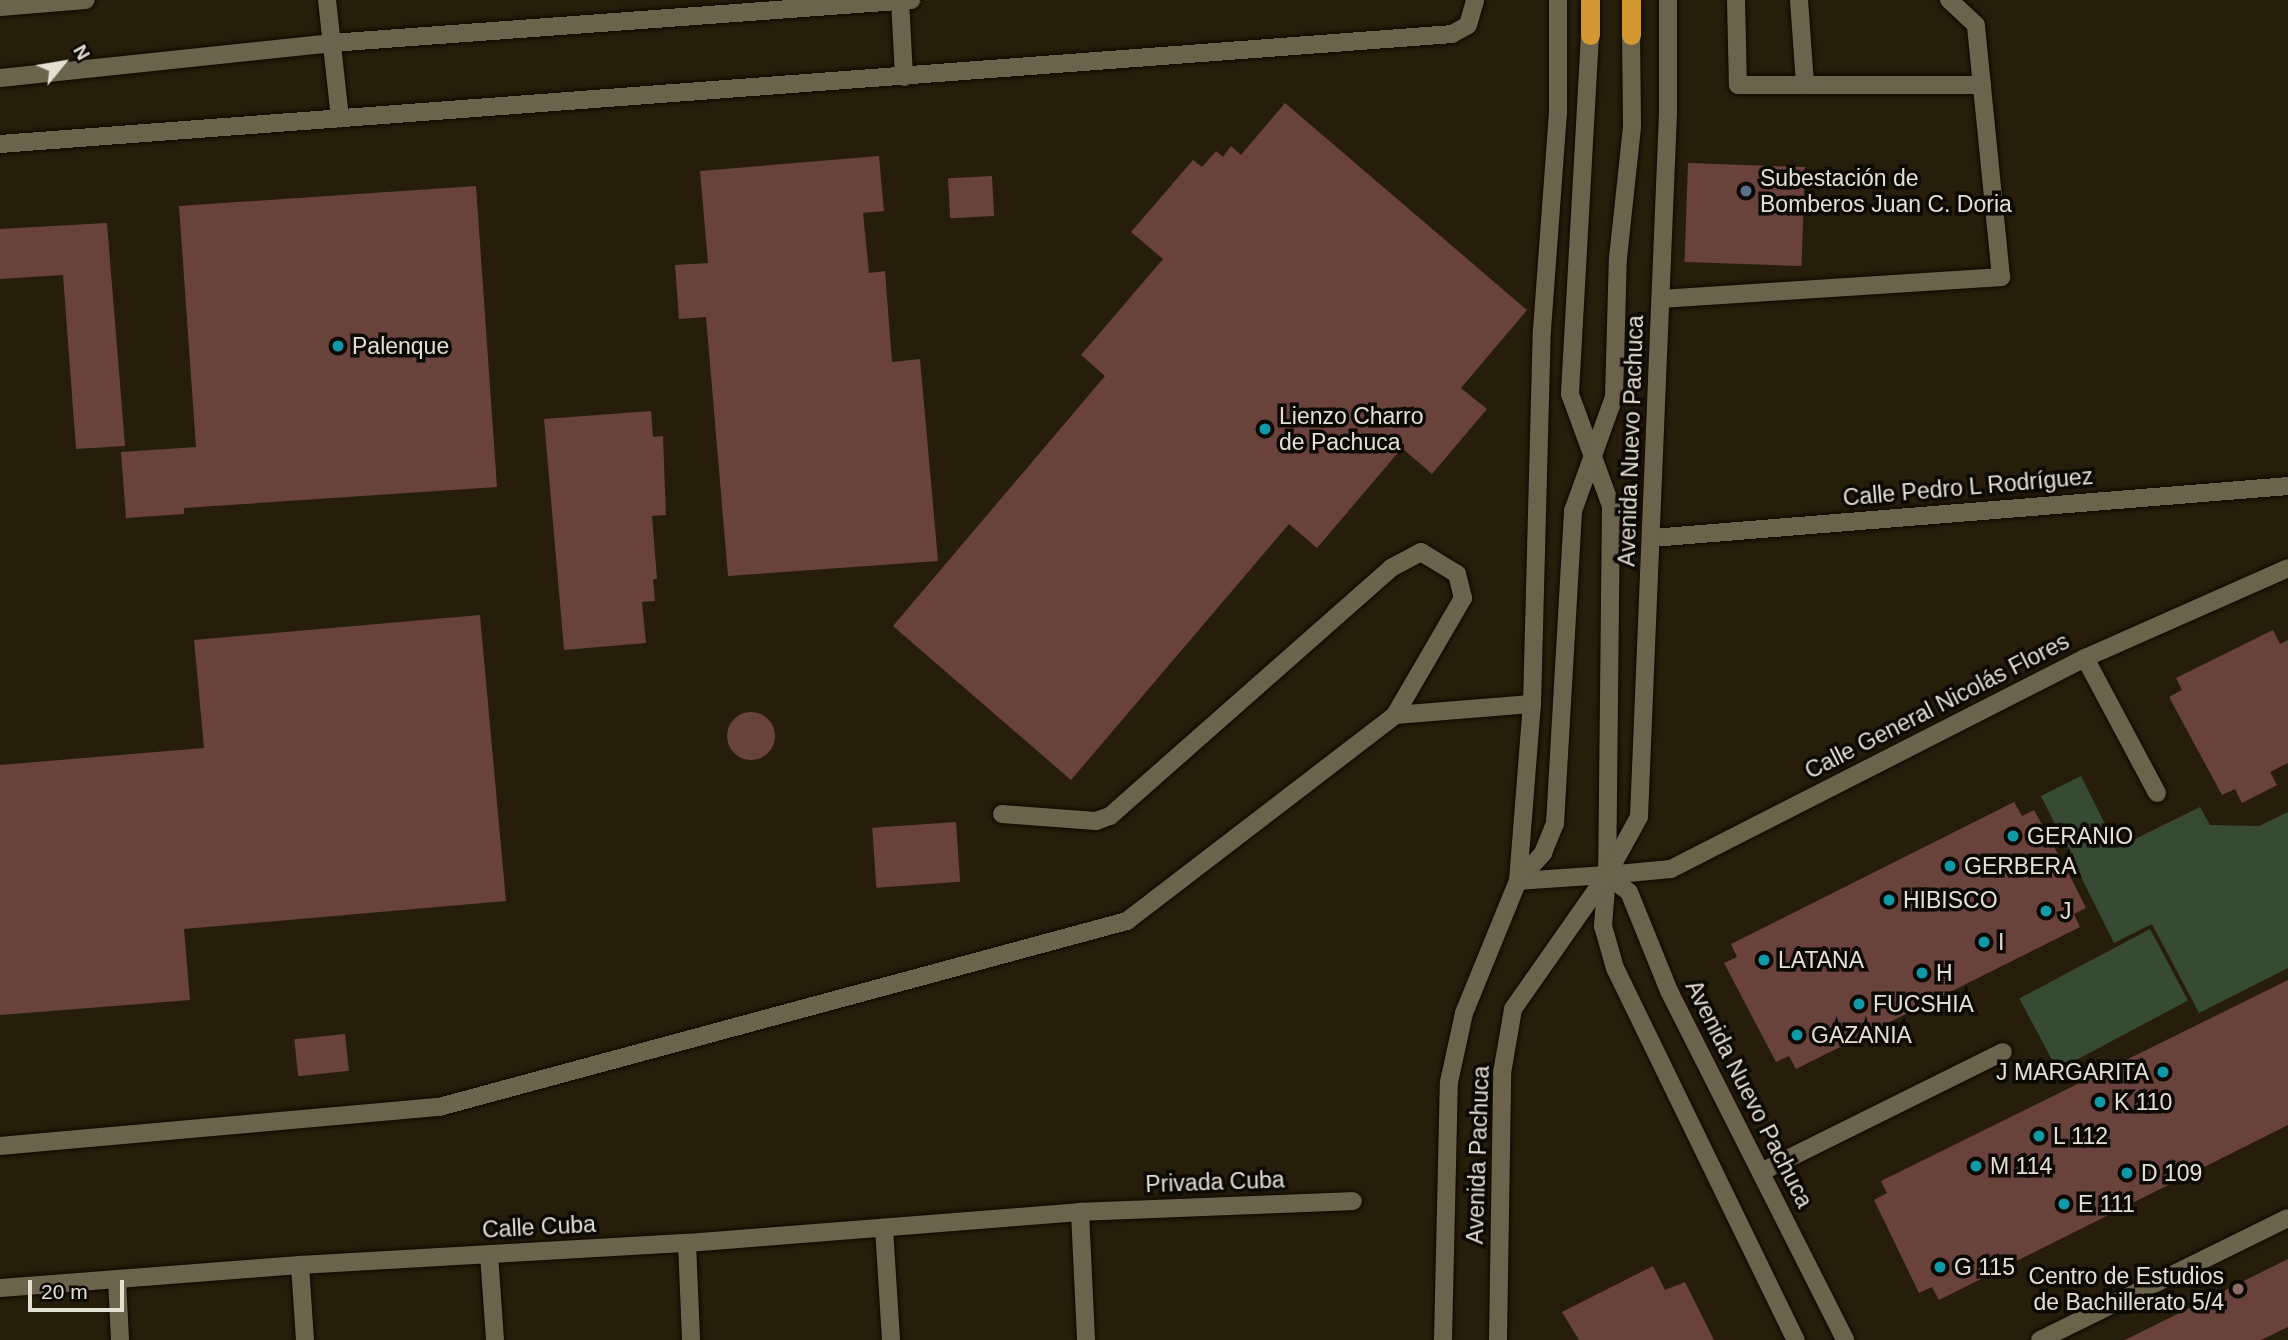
<!DOCTYPE html>
<html>
<head>
<meta charset="utf-8">
<style>
	body { margin:0 }
	#map { position:relative; width:2288px; height:1340px; overflow:hidden; background:#261e0a; font-family:Helvetica,sans-serif }
	div>[style] { position:absolute }
	[style*='--x'] { left:calc(var(--x)*1px); top:calc(var(--y)*1px); width:calc(var(--w)*1px); rotate:calc(var(--a)*1deg) }
	.green>* { inset:0; background:#374a34; transform-origin:0 0 }
	.building>* { inset:0; background:#69423b; transform-origin:0 0 }
	.round { border-radius:50% }
	.roads { filter:drop-shadow(0 0 2px #0f0700) drop-shadow(0 0 2px #0f0700) }
	.service>* { height:18px; margin:-9px; padding:0 9px; transform-origin:9px; border-radius:9px; background:#6c634d }
	.minor>* { height:18px; margin:-9px; padding:0 9px; transform-origin:9px; border-radius:9px; background:#6c634d }
	.secondary>* { height:18px; margin:-9px; padding:0 9px; transform-origin:9px; border-radius:9px; background:#6c634d }
	.trunk>* { height:19px; margin:-9.5px; padding:0 9.5px; transform-origin:9.5px; border-radius:9.5px; background:#d39834 }
	.dots>* { width:19px; height:19px; translate:-50% -50%; box-sizing:border-box; border:4px solid #0c0803; border-radius:50% }
	span { translate:-50% -50%; white-space:nowrap; text-align:center; line-height:1.15; -webkit-text-stroke:7px #0c0803; paint-order:stroke }
	.poi-label { font-size:23px; color:#e4dfd3 }
	.left { translate:0 -50%; text-align:left }
	.right { translate:-100% -50%; text-align:right }
	.street-label { font-size:23px; color:#e4dfd3 }
	.north { position:absolute; left:28px; top:28px; width:70px; height:70px; -webkit-text-stroke:5px #0c0803; paint-order:stroke; rotate:60deg; font-size:19px; font-weight:700; line-height:28px; text-align:center; color:#e4dfd3 }
	.north::after { content:''; display:block; margin:auto; width:24px; height:32px; background:#e4dfd3; clip-path:polygon(50% 0,100% 100%,50% 72%,0 100%) }
	.scale { position:absolute; left:28px; top:1280px; width:96px; height:32px; box-sizing:border-box; border:4px solid #e4dfd3; border-top:0; padding-left:9px; font-size:21px; line-height:24px; white-space:nowrap; color:#e4dfd3; -webkit-text-stroke:5px #0c0803; paint-order:stroke }
</style>
</head>
<body>
<div id="map">
	<div class="green">
		<i style="clip-path:polygon(2081px 776px,2117px 848px,2200px 807px,2210px 825px,2259px 826px,2288px 812px,2288px 968px,2199px 1013px,2152px 924px,2114px 943px,2041px 796px)"></i>
		<i style="left:2150px;top:929px;width:81px;height:148px;rotate:62deg"></i>
	</div>
	<div class="building">
		<i style="clip-path:polygon(1285px 103px,1527px 310px,1461px 388px,1487px 409px,1432px 474px,1402px 448px,1317px 548px,1289px 524px,1071px 780px,893px 626px,1105px 376px,1081px 355px,1163px 259px,1131px 232px,1193px 160px,1202px 167px,1216px 151px,1223px 157px,1231px 146px,1241px 155px)"></i>
		<i style="clip-path:polygon(879px 156px,884px 211px,863px 213px,869px 273px,885px 271px,892px 362px,920px 359px,938px 561px,728px 576px,706px 317px,679px 319px,675px 265px,708px 263px,700px 171px)"></i>
		<i style="left:1688px;top:163px;width:117px;height:99px;rotate:2deg"></i>
		<i style="left:992px;top:176px;width:40px;height:44px;rotate:87deg"></i>
		<i style="clip-path:polygon(476px 186px,497px 487px,184px 508px,184px 514px,126px 518px,121px 452px,196px 447px,179px 206px)"></i>
		<i style="clip-path:polygon(107px 223px,125px 446px,76px 449px,63px 275px,0 279px,0 229px)"></i>
		<i style="clip-path:polygon(651px 411px,653px 437px,663px 436px,666px 515px,652px 516px,657px 579px,653px 579px,655px 601px,642px 602px,646px 643px,564px 650px,544px 419px)"></i>
		<i style="clip-path:polygon(480px 615px,506px 901px,184px 929px,190px 1000px,0 1015px,0 765px,204px 748px,194px 640px)"></i>
		<i style="clip-path:polygon(2273px 630px,2280px 644px,2288px 640px,2288px 763px,2270px 772px,2277px 785px,2242px 803px,2235px 789px,2222px 795px,2169px 697px,2182px 690px,2176px 678px)"></i>
		<i class="round" style="left:727px;top:712px;width:48px;height:48px"></i>
		<i style="clip-path:polygon(2014px 802px,2022px 816px,2034px 810px,2070px 876px,2086px 908px,2074px 914px,2080px 927px,1796px 1069px,1789px 1056px,1776px 1062px,1724px 963px,1737px 957px,1731px 944px)"></i>
		<i style="left:956px;top:822px;width:60px;height:84px;rotate:86deg"></i>
		<i style="clip-path:polygon(2288px 980px,2288px 1125px,1939px 1300px,1932px 1287px,1919px 1293px,1874px 1200px,1887px 1193px,1881px 1181px)"></i>
		<i style="left:345px;top:1034px;width:37px;height:51px;rotate:84deg"></i>
		<i style="clip-path:polygon(2288px 1259px,2288px 1327px,2261px 1340px,2125px 1340px)"></i>
		<i style="clip-path:polygon(1653px 1266px,1665px 1290px,1685px 1282px,1714px 1340px,1579px 1340px,1562px 1312px)"></i>
	</div>
	<div class="roads">
		<div class="service">
			<i style="--x:327;--y:0;--w:119;--a:83.7"></i>
			<i style="--x:900;--y:0;--w:77;--a:87"></i>
			<i style="--x:1736;--y:0;--w:85;--a:88.7"></i>
			<i style="--x:1738;--y:85;--w:244;--a:0"></i>
			<i style="--x:1799;--y:0;--w:83;--a:85.9"></i>
			<i style="--x:0;--y:7;--w:86;--a:-4.7"></i>
			<i style="--x:0;--y:78;--w:333;--a:-6"></i>
			<i style="--x:331;--y:43;--w:582;--a:-4.24"></i>
			<i style="--x:0;--y:144;--w:1456;--a:-4.33"></i>
			<i style="--x:1452;--y:34;--w:18;--a:-29"></i>
			<i style="--x:1468;--y:25;--w:26;--a:-74"></i>
			<i style="--x:1661;--y:299;--w:341;--a:-3.7"></i>
			<i style="--x:2001;--y:277;--w:253;--a:-95.7"></i>
			<i style="--x:1976;--y:25;--w:37;--a:-137"></i>
			<i style="--x:2085;--y:658;--w:153;--a:61.9"></i>
			<i style="--x:1002;--y:814;--w:94;--a:4.3"></i>
			<i style="--x:1096;--y:821;--w:15;--a:-20"></i>
			<i style="--x:1110;--y:816;--w:375;--a:-41.4"></i>
			<i style="--x:1391;--y:568;--w:34;--a:-28"></i>
			<i style="--x:1421;--y:552;--w:42;--a:31.4"></i>
			<i style="--x:1457;--y:574;--w:25;--a:76"></i>
			<i style="--x:1463;--y:598;--w:135;--a:120.2"></i>
			<i style="--x:0;--y:1146;--w:441;--a:-5.1"></i>
			<i style="--x:439;--y:1107;--w:713;--a:-15.13"></i>
			<i style="--x:1127;--y:921;--w:338;--a:-37.5"></i>
			<i style="--x:1395;--y:715;--w:137;--a:-4.6"></i>
			<i style="--x:1761;--y:1172;--w:270;--a:-26.4"></i>
		</div>
		<div class="minor">
			<i style="--x:1652;--y:538;--w:638;--a:-4.67"></i>
			<i style="--x:1607;--y:875;--w:64;--a:-5.4"></i>
			<i style="--x:1671;--y:869;--w:465;--a:-27"></i>
			<i style="--x:2085;--y:658;--w:222;--a:-23.9"></i>
			<i style="--x:1607;--y:875;--w:28;--a:38"></i>
			<i style="--x:1629;--y:892;--w:107;--a:68"></i>
			<i style="--x:1669;--y:991;--w:391;--a:63.2"></i>
			<i style="--x:1607;--y:875;--w:51;--a:94.5"></i>
			<i style="--x:1603;--y:926;--w:44;--a:74.1"></i>
			<i style="--x:1615;--y:968;--w:414;--a:64.1"></i>
			<i style="--x:1080;--y:1212;--w:128;--a:87.3"></i>
			<i style="--x:884;--y:1228;--w:112;--a:86.4"></i>
			<i style="--x:687;--y:1243;--w:97;--a:87.6"></i>
			<i style="--x:489;--y:1254;--w:86;--a:86"></i>
			<i style="--x:300;--y:1265;--w:75;--a:86.2"></i>
			<i style="--x:117;--y:1280;--w:60;--a:87.1"></i>
			<i style="--x:0;--y:1288;--w:301;--a:-4.4"></i>
			<i style="--x:300;--y:1265;--w:388;--a:-3.3"></i>
			<i style="--x:687;--y:1243;--w:394;--a:-4.5"></i>
			<i style="--x:1080;--y:1212;--w:273;--a:-2.3"></i>
			<i style="--x:2040;--y:1340;--w:276;--a:-26.2"></i>
		</div>
		<div class="secondary">
			<i style="--x:1590;--y:35;--w:360;--a:93.2"></i>
			<i style="--x:1570;--y:394;--w:119;--a:69.9"></i>
			<i style="--x:1611;--y:506;--w:369;--a:90.6"></i>
			<i style="--x:1518;--y:881;--w:178;--a:-85.5"></i>
			<i style="--x:1532;--y:704;--w:374;--a:-88.5"></i>
			<i style="--x:1542;--y:330;--w:219;--a:-85.8"></i>
			<i style="--x:1558;--y:112;--w:112;--a:-90"></i>
			<i style="--x:1518;--y:881;--w:89;--a:-3.9"></i>
			<i style="--x:1443;--y:1340;--w:258;--a:-88.7"></i>
			<i style="--x:1449;--y:1082;--w:71;--a:-77.7"></i>
			<i style="--x:1464;--y:1013;--w:143;--a:-67.8"></i>
			<i style="--x:1518;--y:881;--w:38;--a:-48"></i>
			<i style="--x:1543;--y:853;--w:31;--a:-68"></i>
			<i style="--x:1555;--y:824;--w:314;--a:-86.7"></i>
			<i style="--x:1573;--y:511;--w:121;--a:-70.2"></i>
			<i style="--x:1614;--y:397;--w:139;--a:-88.4"></i>
			<i style="--x:1618;--y:258;--w:133;--a:-83.9"></i>
			<i style="--x:1632;--y:126;--w:91;--a:-90.6"></i>
			<i style="--x:1498;--y:1340;--w:267;--a:-89.1"></i>
			<i style="--x:1502;--y:1073;--w:65;--a:-80.2"></i>
			<i style="--x:1513;--y:1009;--w:164;--a:-55"></i>
			<i style="--x:1607;--y:875;--w:66;--a:-61.1"></i>
			<i style="--x:1639;--y:817;--w:706;--a:-87.64"></i>
			<i style="--x:1668;--y:112;--w:112;--a:-90"></i>
		</div>
		<div class="trunk">
			<i style="--x:1590;--y:0;--w:35;--a:90"></i>
			<i style="--x:1631;--y:0;--w:35;--a:90"></i>
		</div>
	</div>
	<div class="dots">
		<i style="left:1746px;top:191px;background:#5c6f8a"></i>
		<i style="left:338px;top:346px;background:#0f9aa8"></i>
		<i style="left:1265px;top:429px;background:#0f9aa8"></i>
		<i style="left:2013px;top:836px;background:#0f9aa8"></i>
		<i style="left:1950px;top:866px;background:#0f9aa8"></i>
		<i style="left:1889px;top:900px;background:#0f9aa8"></i>
		<i style="left:2046px;top:911px;background:#0f9aa8"></i>
		<i style="left:1984px;top:942px;background:#0f9aa8"></i>
		<i style="left:1764px;top:960px;background:#0f9aa8"></i>
		<i style="left:1922px;top:973px;background:#0f9aa8"></i>
		<i style="left:1859px;top:1004px;background:#0f9aa8"></i>
		<i style="left:1797px;top:1035px;background:#0f9aa8"></i>
		<i style="left:2163px;top:1072px;background:#0f9aa8"></i>
		<i style="left:2100px;top:1102px;background:#0f9aa8"></i>
		<i style="left:2039px;top:1136px;background:#0f9aa8"></i>
		<i style="left:1976px;top:1166px;background:#0f9aa8"></i>
		<i style="left:2127px;top:1173px;background:#0f9aa8"></i>
		<i style="left:2064px;top:1204px;background:#0f9aa8"></i>
		<i style="left:1940px;top:1267px;background:#0f9aa8"></i>
		<i style="left:2238px;top:1289px;background:#8d6e63"></i>
	</div>
	<div class="poi-label">
		<span class="left" style="left:1760px;top:191px">Subestación de<br>Bomberos Juan C. Doria</span>
		<span class="left" style="left:352px;top:346px">Palenque</span>
		<span class="left" style="left:1279px;top:429px">Lienzo Charro<br>de Pachuca</span>
		<span class="left" style="left:2027px;top:836px">GERANIO</span>
		<span class="left" style="left:1964px;top:866px">GERBERA</span>
		<span class="left" style="left:1903px;top:900px">HIBISCO</span>
		<span class="left" style="left:2060px;top:911px">J</span>
		<span class="left" style="left:1998px;top:942px">I</span>
		<span class="left" style="left:1778px;top:960px">LATANA</span>
		<span class="left" style="left:1936px;top:973px">H</span>
		<span class="left" style="left:1873px;top:1004px">FUCSHIA</span>
		<span class="left" style="left:1811px;top:1035px">GAZANIA</span>
		<span class="right" style="left:2149px;top:1072px">J MARGARITA</span>
		<span class="left" style="left:2114px;top:1102px">K 110</span>
		<span class="left" style="left:2053px;top:1136px">L 112</span>
		<span class="left" style="left:1990px;top:1166px">M 114</span>
		<span class="left" style="left:2141px;top:1173px">D 109</span>
		<span class="left" style="left:2078px;top:1204px">E 111</span>
		<span class="left" style="left:1954px;top:1267px">G 115</span>
		<span class="right" style="left:2224px;top:1289px">Centro de Estudios<br>de Bachillerato 5/4</span>
	</div>
	<div class="street-label">
		<span style="left:1631px;top:441px;rotate:-88deg">Avenida Nuevo Pachuca</span>
		<span style="left:1968px;top:487px;rotate:-5deg">Calle Pedro L Rodríguez</span>
		<span style="left:1937px;top:706px;rotate:-27deg">Calle General Nicolás Flores</span>
		<span style="left:1749px;top:1094px;rotate:63deg">Avenida Nuevo Pachuca</span>
		<span style="left:1478px;top:1155px;rotate:-88deg">Avenida Pachuca</span>
		<span style="left:1215px;top:1182px;rotate:-2deg">Privada Cuba</span>
		<span style="left:539px;top:1227px;rotate:-3deg">Calle Cuba</span>
	</div>
	<div class="north">N</div>
	<div class="scale">20 m</div>
</div>
</body>
</html>
